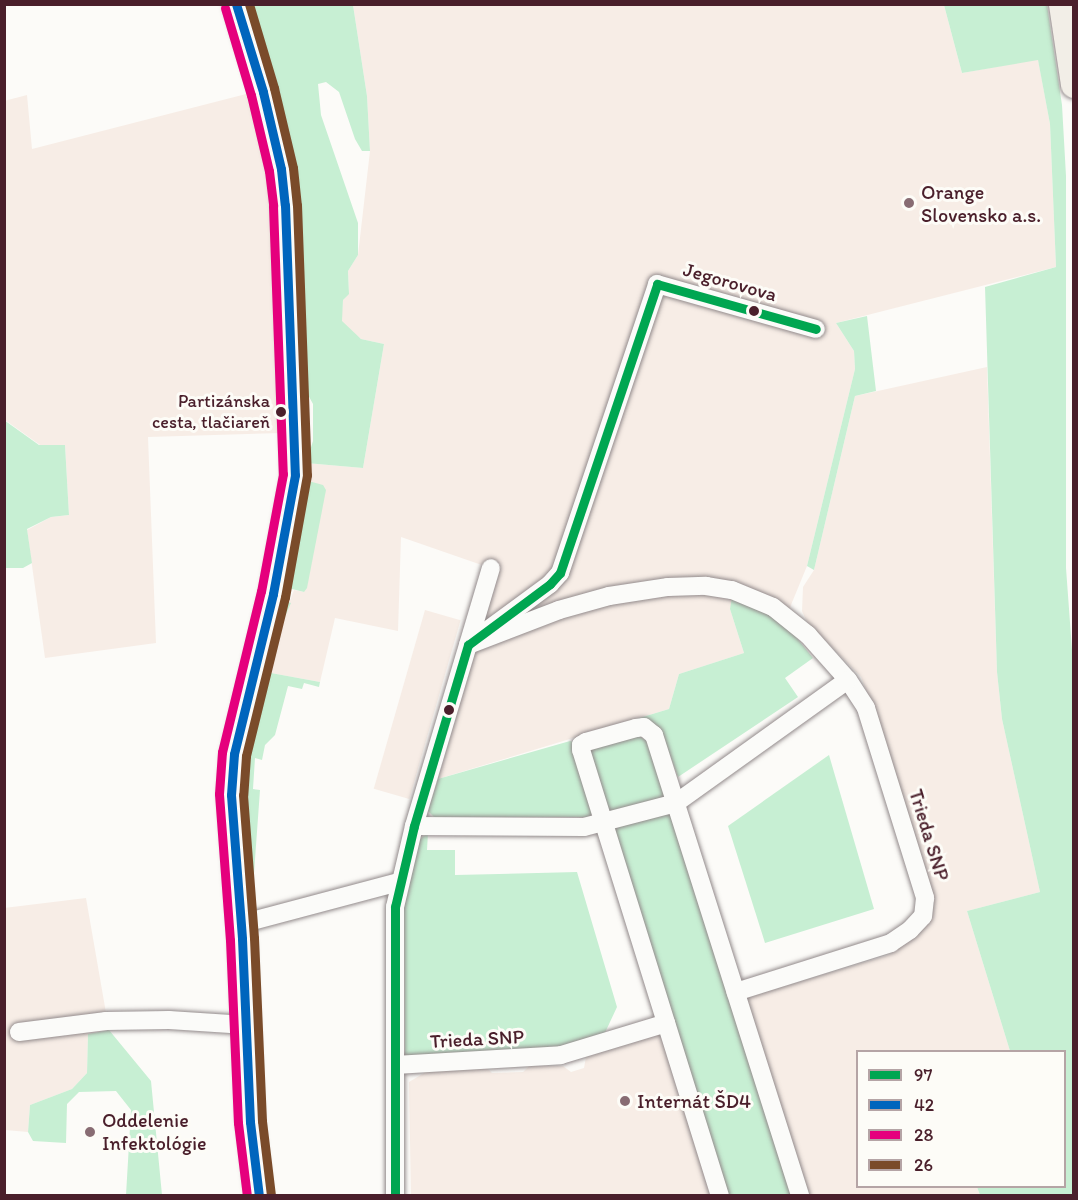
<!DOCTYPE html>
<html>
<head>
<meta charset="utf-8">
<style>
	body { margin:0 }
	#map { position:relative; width:1078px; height:1200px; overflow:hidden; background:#fcfbf8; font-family:Itim,sans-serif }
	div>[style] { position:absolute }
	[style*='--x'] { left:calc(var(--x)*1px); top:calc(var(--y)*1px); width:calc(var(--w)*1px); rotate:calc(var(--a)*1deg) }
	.built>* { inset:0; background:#f7ede6; transform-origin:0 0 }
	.green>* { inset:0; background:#c7efd3 }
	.roads { filter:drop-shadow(0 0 2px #928a8b) drop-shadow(0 0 2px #928a8b) }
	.street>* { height:18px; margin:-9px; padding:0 9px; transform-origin:9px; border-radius:9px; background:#fbfbf9 }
	.secondary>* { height:24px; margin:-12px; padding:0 12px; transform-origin:12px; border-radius:12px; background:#fbfbf9 }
	.primary>* { height:27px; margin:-13.5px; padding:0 13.5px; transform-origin:13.5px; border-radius:13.5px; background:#f2eee7 }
	.bus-1>* { height:9px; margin:-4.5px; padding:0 4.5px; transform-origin:4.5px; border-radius:4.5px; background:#00a651 }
	.bus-2>* { height:9px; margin:-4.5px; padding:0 4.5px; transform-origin:4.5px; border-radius:4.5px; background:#0065bd }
	.bus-3>* { height:9px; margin:-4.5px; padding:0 4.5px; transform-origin:4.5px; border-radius:4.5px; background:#e5007d }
	.bus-4>* { height:9px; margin:-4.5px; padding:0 4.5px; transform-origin:4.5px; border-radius:4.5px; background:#7a4b2a }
	.dots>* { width:16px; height:16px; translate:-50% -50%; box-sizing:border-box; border:3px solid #fdfcf7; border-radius:50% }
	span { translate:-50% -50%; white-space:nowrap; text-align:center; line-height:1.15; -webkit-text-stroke:6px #fdfcf7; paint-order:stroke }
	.bus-label { font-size:18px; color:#4a1f2b }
	.right { translate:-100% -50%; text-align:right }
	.poi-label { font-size:20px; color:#4a1f2b }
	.left { translate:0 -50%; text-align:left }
	.street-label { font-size:20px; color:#4a1f2b }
	.frame { position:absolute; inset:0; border:6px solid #4a1f2b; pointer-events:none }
	.legend { position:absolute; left:856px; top:1050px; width:210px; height:138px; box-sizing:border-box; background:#fdfcf7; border:2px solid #b5a4a5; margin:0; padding:8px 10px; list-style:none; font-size:18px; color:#4a1f2b }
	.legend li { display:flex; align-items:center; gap:12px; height:30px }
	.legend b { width:30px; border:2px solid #b5a4a5 }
</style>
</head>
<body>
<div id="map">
	<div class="built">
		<i style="clip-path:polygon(353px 5px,944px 5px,962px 73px,1038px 59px,1050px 124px,1056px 267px,836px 323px,854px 351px,855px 369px,807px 566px,784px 622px,730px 609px,744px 653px,679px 674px,669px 709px,438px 779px,499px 571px,401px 537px,398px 631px,335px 618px,320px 682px,271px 673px,280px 628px,294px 590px,304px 592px,306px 463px,363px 468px,384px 344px,361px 339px,341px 322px,343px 300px,349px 293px,348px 271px,358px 255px,370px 151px,367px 96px)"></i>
		<i style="clip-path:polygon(250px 93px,266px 158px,274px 226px,282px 433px,148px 437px,156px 643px,45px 658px,27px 530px,51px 517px,69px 515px,65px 445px,40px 445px,5px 420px,4px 101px,27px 95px,32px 149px)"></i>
		<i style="clip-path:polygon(987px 367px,997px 672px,1002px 719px,1040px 892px,967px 911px,1010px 1051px,858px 1052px,858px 1186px,977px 1187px,980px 1195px,791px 1195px,729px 1003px,889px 955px,921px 927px,933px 910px,934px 902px,872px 705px,861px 677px,807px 622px,802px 611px,803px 587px,814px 570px,855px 396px)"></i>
		<i style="left:425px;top:610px;width:37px;height:186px;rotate:16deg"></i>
		<i style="clip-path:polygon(86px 898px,109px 1030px,88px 1034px,87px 1073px,72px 1089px,30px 1105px,28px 1132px,5px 1130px,4px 908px)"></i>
		<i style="clip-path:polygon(672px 1030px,724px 1195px,411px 1195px,409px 1082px,429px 1070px,487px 1068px,492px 1073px,523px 1072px,529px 1066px,563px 1066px,571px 1072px,584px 1068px,586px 1057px)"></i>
	</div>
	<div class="green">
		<i style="clip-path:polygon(249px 5px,353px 5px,367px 96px,370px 151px,362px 151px,355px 139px,339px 92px,326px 82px,318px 84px,321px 115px,358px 223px,358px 255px,348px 271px,349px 294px,343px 300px,342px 321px,361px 339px,384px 344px,363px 468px,306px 463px,313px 441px,313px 404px,300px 380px,286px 149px)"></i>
		<i style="clip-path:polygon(944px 5px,1047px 5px,1062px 105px,1066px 176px,1066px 568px,1074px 677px,1073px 1195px,980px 1195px,977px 1187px,1064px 1186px,1064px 1052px,1010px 1051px,967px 911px,1040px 892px,1002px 719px,997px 672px,985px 287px,1056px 267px,1050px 124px,1038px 60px,962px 73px)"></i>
		<i style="clip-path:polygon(867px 316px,876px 391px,855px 396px,814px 570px,807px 566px,855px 369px,854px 351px,836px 323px)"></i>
		<i style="clip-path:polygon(4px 420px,39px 445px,65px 445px,69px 515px,51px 517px,27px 529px,32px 563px,23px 568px,5px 568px)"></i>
		<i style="clip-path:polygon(305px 480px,323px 485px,326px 490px,307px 588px,304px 592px,288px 588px,286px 584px)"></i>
		<i style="clip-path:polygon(732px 597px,784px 622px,813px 658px,785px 678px,798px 697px,678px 777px,663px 736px,613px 726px,669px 709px,679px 674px,744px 653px,730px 609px)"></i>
		<i style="clip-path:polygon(285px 601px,291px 603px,280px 628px,271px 673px,320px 682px,319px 687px,304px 683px,302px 689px,288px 686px,275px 735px,265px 745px,262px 760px,255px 758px,253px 789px,260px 790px,252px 901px,250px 907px,243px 845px,242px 772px,282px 603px)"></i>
		<i style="clip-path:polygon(639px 736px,651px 744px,669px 812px,791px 1195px,724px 1195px,613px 835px,587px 817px,434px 817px,428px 811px,438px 779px,570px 741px,591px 747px)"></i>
		<i style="clip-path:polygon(829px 755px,874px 909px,765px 943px,728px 826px)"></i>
		<i style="clip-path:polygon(428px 833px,427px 850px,455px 850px,455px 875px,577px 872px,617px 1007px,603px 1037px,555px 1050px,405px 1056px,404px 907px,420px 839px)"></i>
		<i style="clip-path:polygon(109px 1030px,151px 1081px,162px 1195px,126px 1195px,131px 1110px,116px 1091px,79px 1092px,67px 1104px,66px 1143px,33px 1141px,28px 1132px,30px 1105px,72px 1089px,87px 1073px,88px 1034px)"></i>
	</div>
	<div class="roads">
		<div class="street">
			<i style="--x:489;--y:629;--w:76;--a:-36.4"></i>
			<i style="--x:550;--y:584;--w:15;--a:-48"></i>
			<i style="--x:560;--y:573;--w:305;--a:-71.4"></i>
			<i style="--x:657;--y:284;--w:165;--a:15.8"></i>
			<i style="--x:468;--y:645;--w:97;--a:-21"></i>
			<i style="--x:559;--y:610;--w:52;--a:-15.6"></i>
			<i style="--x:609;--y:596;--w:60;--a:-8.7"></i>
			<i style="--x:668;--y:587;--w:38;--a:-2"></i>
			<i style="--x:706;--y:586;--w:26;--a:9"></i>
			<i style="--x:732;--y:590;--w:44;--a:22.5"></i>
			<i style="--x:773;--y:607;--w:45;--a:38.7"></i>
			<i style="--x:808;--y:635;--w:60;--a:48.4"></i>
			<i style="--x:848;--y:680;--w:33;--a:57"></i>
			<i style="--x:866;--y:708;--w:199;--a:72.7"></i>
			<i style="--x:925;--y:898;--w:18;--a:96"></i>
			<i style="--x:923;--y:916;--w:19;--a:133"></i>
			<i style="--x:910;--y:930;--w:23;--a:146"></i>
			<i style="--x:891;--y:943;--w:163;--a:162.5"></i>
			<i style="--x:414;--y:826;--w:170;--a:0.3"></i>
			<i style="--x:584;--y:827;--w:95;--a:-14.6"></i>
			<i style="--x:676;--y:803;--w:211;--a:-35.6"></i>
			<i style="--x:241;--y:924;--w:163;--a:-14.9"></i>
			<i style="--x:19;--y:1032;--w:88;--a:-7.2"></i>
			<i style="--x:106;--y:1021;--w:63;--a:-0.9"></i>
			<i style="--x:169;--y:1020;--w:77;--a:3.7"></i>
			<i style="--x:395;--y:1065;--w:166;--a:-3.4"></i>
			<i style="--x:561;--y:1055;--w:110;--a:-16.9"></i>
			<i style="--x:395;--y:1196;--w:289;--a:-90"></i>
			<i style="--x:395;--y:907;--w:83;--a:-76.8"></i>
			<i style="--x:414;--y:826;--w:269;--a:-73.4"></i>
			<i style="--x:720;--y:1196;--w:467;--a:-107.3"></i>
			<i style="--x:581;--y:750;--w:5;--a:-90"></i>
			<i style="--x:581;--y:745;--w:6;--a:-31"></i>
			<i style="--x:586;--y:742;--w:52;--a:-15.6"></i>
			<i style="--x:636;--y:728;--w:8;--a:-7"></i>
			<i style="--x:644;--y:727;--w:13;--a:39"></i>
			<i style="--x:654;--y:735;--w:484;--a:72.4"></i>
		</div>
		<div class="secondary">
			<i style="--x:236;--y:4;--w:92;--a:72.9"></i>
			<i style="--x:263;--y:92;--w:79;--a:76.8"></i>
			<i style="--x:281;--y:169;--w:36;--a:84"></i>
			<i style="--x:285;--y:205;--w:270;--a:87.9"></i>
			<i style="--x:295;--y:475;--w:121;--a:100.5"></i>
			<i style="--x:273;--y:594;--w:165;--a:103.7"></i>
			<i style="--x:234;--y:754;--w:41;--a:94.2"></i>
			<i style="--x:231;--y:795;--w:144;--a:85.6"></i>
			<i style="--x:242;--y:939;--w:183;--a:87.5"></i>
			<i style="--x:250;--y:1122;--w:75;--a:83.1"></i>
		</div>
		<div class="primary">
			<i style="--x:1062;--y:4;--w:81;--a:81.5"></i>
		</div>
	</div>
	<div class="bus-1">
		<i style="--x:395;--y:1196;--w:289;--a:-90"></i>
		<i style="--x:395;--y:907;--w:83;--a:-76.8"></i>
		<i style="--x:414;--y:826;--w:189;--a:-73.4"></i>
		<i style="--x:468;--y:645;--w:102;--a:-36.6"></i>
		<i style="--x:550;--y:584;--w:15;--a:-48"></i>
		<i style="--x:560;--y:573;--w:305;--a:-71.4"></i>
		<i style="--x:657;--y:284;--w:165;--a:15.8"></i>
	</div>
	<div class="bus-2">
		<i style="--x:236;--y:4;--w:92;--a:72.9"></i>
		<i style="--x:263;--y:92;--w:79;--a:76.8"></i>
		<i style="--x:281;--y:169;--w:36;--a:84"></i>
		<i style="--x:285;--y:205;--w:270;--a:87.9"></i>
		<i style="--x:295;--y:475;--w:121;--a:100.5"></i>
		<i style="--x:273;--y:594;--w:165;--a:103.7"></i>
		<i style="--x:234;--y:754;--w:41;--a:94.2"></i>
		<i style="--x:231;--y:795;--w:144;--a:85.6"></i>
		<i style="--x:242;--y:939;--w:183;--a:87.5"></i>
		<i style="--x:250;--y:1122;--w:75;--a:83.1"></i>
	</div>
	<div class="bus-3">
		<i style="--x:225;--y:8;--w:91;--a:73.4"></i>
		<i style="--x:251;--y:95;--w:78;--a:76.7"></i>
		<i style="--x:269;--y:171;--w:35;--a:83"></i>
		<i style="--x:273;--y:206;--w:268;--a:87.9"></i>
		<i style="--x:283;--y:474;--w:119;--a:100.6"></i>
		<i style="--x:261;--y:591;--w:166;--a:103.6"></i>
		<i style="--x:222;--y:752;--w:42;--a:94.1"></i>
		<i style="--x:219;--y:794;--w:146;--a:85.7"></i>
		<i style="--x:230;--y:940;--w:183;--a:87.5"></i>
		<i style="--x:238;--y:1123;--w:74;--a:83"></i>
	</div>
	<div class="bus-4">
		<i style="--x:249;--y:4;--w:88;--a:73.4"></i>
		<i style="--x:274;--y:88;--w:82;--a:76.6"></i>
		<i style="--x:293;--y:168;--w:37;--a:84"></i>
		<i style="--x:297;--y:205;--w:270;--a:87.9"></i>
		<i style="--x:307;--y:475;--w:124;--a:100.2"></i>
		<i style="--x:285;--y:597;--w:164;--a:103.8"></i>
		<i style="--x:246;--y:756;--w:39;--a:94"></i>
		<i style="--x:243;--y:795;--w:143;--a:85.6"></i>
		<i style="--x:254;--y:938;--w:183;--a:87.5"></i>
		<i style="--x:262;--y:1121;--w:75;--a:83.1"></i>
	</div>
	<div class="dots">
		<i style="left:909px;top:203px;background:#886c73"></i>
		<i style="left:754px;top:311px;background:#4a1f2b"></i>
		<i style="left:281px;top:412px;background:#4a1f2b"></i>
		<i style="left:449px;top:710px;background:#4a1f2b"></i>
		<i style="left:625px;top:1101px;background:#886c73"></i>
		<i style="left:90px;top:1132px;background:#886c73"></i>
	</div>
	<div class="bus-label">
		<span class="right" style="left:270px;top:412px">Partizánska<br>cesta, tlačiareň</span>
	</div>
	<div class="poi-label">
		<span class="left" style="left:921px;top:204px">Orange<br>Slovensko a.s.</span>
		<span class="left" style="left:637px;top:1101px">Internát ŠD4</span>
		<span class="left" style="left:102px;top:1132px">Oddelenie<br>Infektológie</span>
	</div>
	<div class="street-label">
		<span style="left:730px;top:282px;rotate:16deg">Jegorovova</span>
		<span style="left:929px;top:835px;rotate:73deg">Trieda SNP</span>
		<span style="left:477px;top:1039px;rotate:-3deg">Trieda SNP</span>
	</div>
	<div class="frame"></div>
	<ul class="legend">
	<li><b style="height:8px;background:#00a651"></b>97</li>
	<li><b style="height:8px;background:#0065bd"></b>42</li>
	<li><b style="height:8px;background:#e5007d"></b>28</li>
	<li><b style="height:8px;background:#7a4b2a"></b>26</li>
	</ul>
</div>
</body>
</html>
